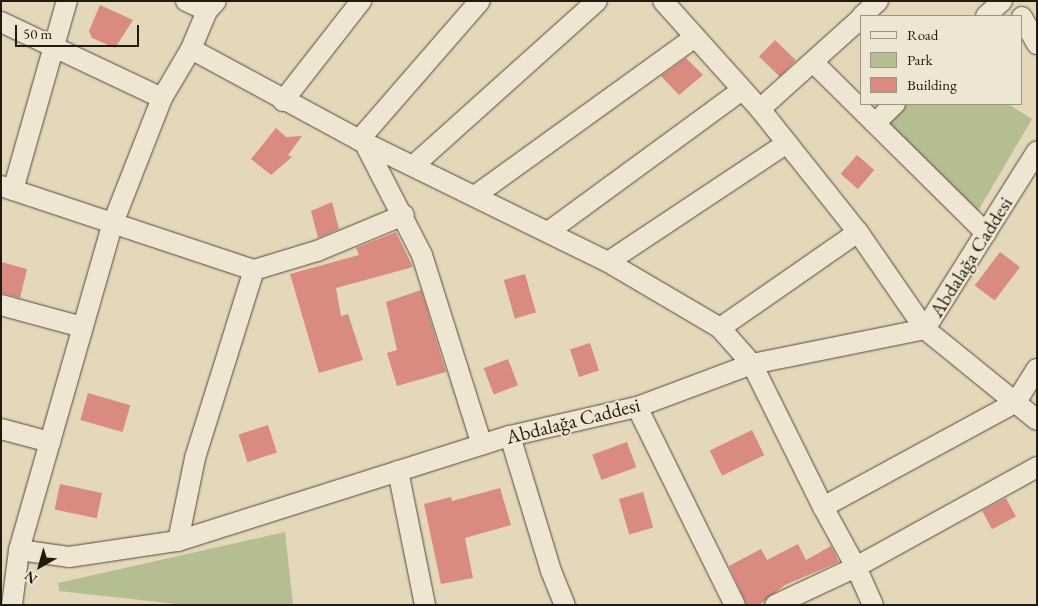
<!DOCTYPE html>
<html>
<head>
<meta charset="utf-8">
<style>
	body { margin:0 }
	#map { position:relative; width:1038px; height:606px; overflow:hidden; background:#e5d7ba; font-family:"EB Garamond",serif }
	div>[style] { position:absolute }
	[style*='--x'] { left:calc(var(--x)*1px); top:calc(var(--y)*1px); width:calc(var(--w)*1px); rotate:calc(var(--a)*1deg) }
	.green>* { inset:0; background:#b5be90 }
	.building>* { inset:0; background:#d88b7e; transform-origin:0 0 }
	.roads { filter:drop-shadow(0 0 1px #52493b) drop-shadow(0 0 1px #52493b) }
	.minor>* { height:20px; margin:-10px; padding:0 10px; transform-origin:10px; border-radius:10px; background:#eee5d2 }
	span { translate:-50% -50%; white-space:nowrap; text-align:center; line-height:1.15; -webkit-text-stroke:4px #eee5d2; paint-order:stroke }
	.street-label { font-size:20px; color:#211a11 }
	.frame { position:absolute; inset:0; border:2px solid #211a11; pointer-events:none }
	.legend { position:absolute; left:860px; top:15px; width:162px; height:90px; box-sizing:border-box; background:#eee5d2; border:1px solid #9c9485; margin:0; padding:6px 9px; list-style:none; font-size:15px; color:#211a11 }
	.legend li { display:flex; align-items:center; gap:10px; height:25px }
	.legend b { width:25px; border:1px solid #9c9485 }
	.north { position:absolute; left:15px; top:541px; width:50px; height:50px; -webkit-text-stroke:4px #eee5d2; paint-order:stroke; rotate:218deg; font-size:14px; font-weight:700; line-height:20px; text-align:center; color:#211a11 }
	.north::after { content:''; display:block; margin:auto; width:18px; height:22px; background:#211a11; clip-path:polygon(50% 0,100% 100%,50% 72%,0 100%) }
	.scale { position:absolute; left:15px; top:25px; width:124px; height:22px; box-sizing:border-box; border:2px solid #211a11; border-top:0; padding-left:6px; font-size:15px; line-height:18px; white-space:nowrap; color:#211a11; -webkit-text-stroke:4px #eee5d2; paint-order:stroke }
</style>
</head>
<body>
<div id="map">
	<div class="green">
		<i style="clip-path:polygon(907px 104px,1008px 104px,1032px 119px,978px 211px,886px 124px)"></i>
		<i style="clip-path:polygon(285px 532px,293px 605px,185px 605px,59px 591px,58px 583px)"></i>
	</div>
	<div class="building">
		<i style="clip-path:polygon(100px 5px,133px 20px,115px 48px,92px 38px,89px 31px)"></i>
		<i style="left:775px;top:40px;width:29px;height:23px;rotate:44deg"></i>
		<i style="clip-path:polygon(686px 58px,703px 75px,679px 95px,661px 76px)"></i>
		<i style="clip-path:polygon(276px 128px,286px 137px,302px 136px,288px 155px,292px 157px,271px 175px,251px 159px)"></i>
		<i style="left:857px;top:155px;width:23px;height:25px;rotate:41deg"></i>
		<i style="clip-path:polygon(332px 202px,339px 229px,318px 238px,311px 211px)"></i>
		<i style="clip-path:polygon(396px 232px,413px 267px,336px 288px,341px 316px,348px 314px,363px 360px,319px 373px,290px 274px,359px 255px,356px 248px)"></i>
		<i style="left:1000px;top:252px;width:25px;height:42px;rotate:37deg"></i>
		<i style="clip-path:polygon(1px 262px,27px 269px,20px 298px,1px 293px)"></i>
		<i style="left:525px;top:274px;width:40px;height:22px;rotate:74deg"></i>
		<i style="clip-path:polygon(421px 290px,446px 372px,397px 386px,387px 353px,397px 350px,386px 302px)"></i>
		<i style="left:590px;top:343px;width:29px;height:21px;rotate:72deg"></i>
		<i style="left:508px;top:359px;width:28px;height:26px;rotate:69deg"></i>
		<i style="left:88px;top:393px;width:44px;height:28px;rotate:16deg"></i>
		<i style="left:268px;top:425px;width:29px;height:31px;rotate:72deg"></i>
		<i style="left:752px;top:430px;width:28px;height:47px;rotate:64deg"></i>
		<i style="left:627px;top:442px;width:27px;height:37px;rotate:70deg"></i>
		<i style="left:60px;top:484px;width:43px;height:26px;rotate:12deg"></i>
		<i style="clip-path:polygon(500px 488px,511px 525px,465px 538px,473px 578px,441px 584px,424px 504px,451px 497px,452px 501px)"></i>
		<i style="left:643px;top:492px;width:37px;height:25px;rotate:74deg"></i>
		<i style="left:1006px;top:498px;width:21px;height:27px;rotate:62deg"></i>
		<i style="clip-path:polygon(798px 544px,806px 560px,831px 546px,839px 562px,785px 585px,759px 605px,747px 605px,729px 566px,761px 549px,767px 560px)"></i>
	</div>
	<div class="roads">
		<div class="minor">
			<i style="--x:186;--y:1;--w:23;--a:25"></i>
			<i style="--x:663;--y:1;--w:145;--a:48.1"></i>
			<i style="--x:760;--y:109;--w:157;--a:51.5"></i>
			<i style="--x:858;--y:232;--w:118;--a:55.4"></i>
			<i style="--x:925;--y:329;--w:144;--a:39.1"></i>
			<i style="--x:862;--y:16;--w:22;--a:-43"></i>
			<i style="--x:986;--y:16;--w:22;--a:-43"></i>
			<i style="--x:1022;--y:17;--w:31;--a:61"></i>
			<i style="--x:1;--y:22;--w:178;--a:25.3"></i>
			<i style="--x:191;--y:49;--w:191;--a:28.4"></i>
			<i style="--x:359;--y:140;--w:277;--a:26.1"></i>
			<i style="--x:608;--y:262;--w:130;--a:30.5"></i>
			<i style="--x:720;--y:328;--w:48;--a:48.4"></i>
			<i style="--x:752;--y:364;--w:160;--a:63.6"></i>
			<i style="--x:814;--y:63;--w:242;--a:44.7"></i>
			<i style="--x:283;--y:101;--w:127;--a:-52"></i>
			<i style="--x:760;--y:109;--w:137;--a:-42"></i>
			<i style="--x:875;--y:123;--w:28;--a:-44"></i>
			<i style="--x:359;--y:140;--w:184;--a:-49"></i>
			<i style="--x:364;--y:142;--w:127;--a:62.8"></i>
			<i style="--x:422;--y:255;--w:199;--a:72.5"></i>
			<i style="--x:413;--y:166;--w:247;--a:-41.9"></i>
			<i style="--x:1;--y:186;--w:267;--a:18.4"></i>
			<i style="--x:254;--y:270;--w:66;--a:-16.8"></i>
			<i style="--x:317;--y:251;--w:94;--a:-22.5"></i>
			<i style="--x:13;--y:190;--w:197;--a:-74.1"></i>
			<i style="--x:476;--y:195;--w:270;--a:-35.8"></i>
			<i style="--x:548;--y:232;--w:240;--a:-36.2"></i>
			<i style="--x:608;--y:262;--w:215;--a:-33.6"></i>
			<i style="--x:1;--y:305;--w:84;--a:15.2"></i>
			<i style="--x:720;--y:328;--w:168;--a:-34.8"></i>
			<i style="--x:637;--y:407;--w:221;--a:63.7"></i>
			<i style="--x:1;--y:429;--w:51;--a:14.9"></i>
			<i style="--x:510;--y:436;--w:141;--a:73.1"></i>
			<i style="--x:551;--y:571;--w:37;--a:68"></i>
			<i style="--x:398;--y:471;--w:137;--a:78.6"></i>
			<i style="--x:178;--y:541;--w:85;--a:-78.4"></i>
			<i style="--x:195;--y:458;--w:197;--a:-72.6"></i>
			<i style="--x:19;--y:550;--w:50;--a:8"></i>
			<i style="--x:69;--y:557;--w:110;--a:-8.4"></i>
			<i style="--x:178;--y:541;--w:348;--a:-17.6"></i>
			<i style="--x:510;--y:436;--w:130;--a:-12.9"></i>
			<i style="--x:637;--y:407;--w:123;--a:-20.5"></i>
			<i style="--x:752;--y:364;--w:177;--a:-11.4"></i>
			<i style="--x:925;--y:329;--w:210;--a:-57.8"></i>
			<i style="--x:12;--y:605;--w:55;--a:-82.7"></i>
			<i style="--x:19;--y:550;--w:340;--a:-74"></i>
			<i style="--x:113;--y:223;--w:134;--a:-68.6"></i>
			<i style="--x:162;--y:98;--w:57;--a:-59.4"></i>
			<i style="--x:191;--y:49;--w:41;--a:-67.2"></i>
			<i style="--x:207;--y:11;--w:13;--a:-48"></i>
			<i style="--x:775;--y:605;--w:89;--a:-25.1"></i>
			<i style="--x:856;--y:567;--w:207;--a:-28.9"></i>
			<i style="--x:873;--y:605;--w:42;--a:-114.1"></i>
			<i style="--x:856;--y:567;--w:68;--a:-118.8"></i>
			<i style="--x:823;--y:507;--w:220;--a:-28.5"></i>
			<i style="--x:1016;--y:402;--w:39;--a:-58"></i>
		</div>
	</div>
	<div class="street-label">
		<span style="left:971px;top:257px;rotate:-58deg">Abdalağa Caddesi</span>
		<span style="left:573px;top:421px;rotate:-14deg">Abdalağa Caddesi</span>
	</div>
	<div class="frame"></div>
	<ul class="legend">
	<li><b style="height:6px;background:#eee5d2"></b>Road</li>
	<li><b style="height:14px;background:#b5be90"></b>Park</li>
	<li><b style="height:14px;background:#d88b7e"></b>Building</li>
	</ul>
	<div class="north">N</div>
	<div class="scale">50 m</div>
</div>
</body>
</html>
